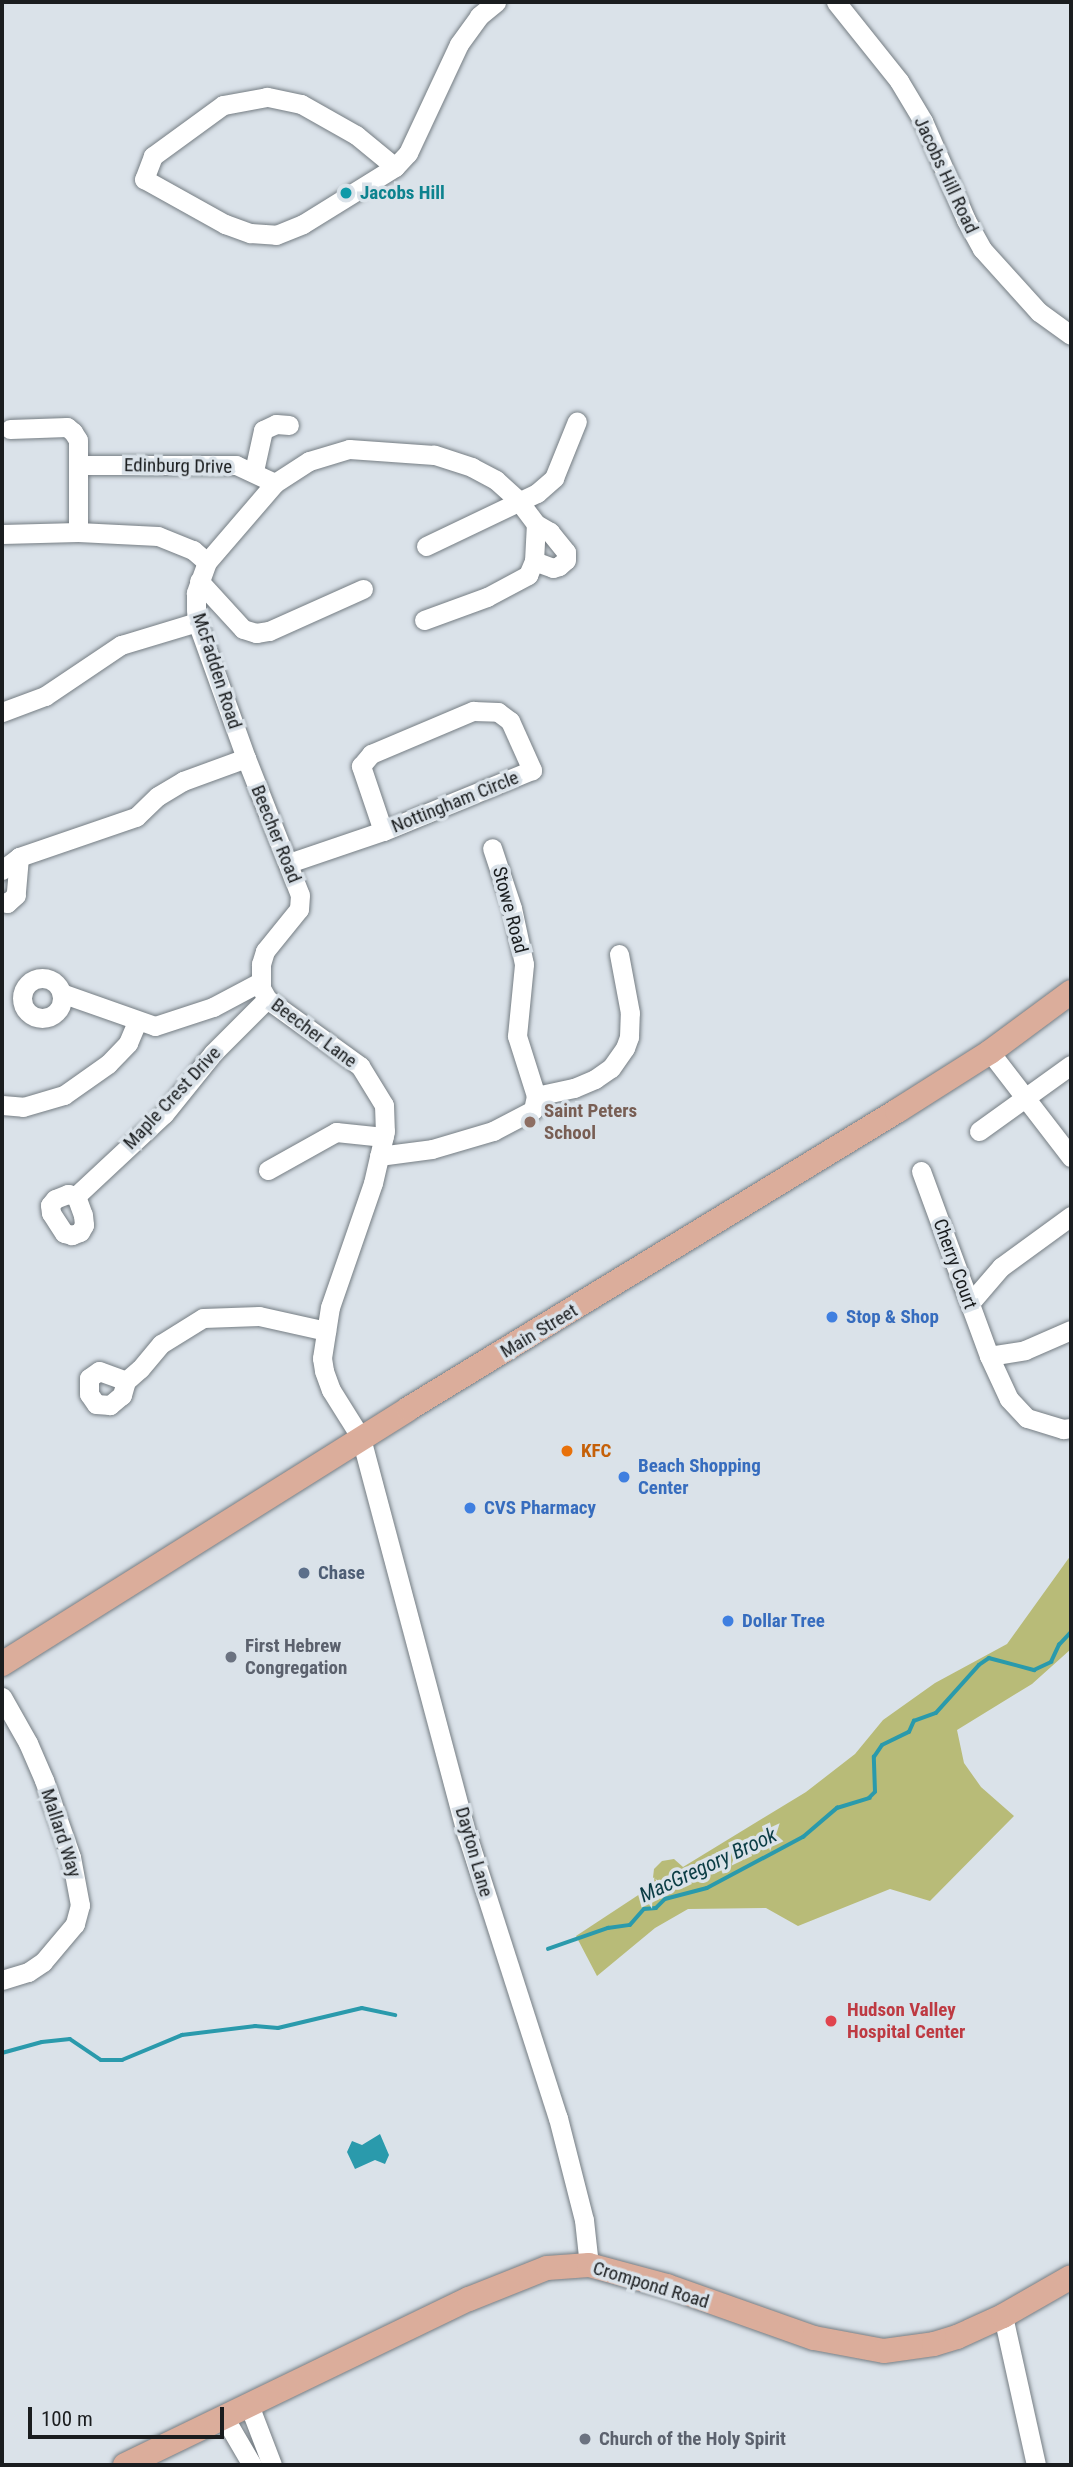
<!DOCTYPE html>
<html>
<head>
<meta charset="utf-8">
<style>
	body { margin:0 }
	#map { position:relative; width:1073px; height:2467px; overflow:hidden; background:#dae2e9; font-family:"Roboto Condensed",sans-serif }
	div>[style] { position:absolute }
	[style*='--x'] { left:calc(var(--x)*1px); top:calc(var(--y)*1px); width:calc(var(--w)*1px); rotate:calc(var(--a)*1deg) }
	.green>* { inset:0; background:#b8bb78 }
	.water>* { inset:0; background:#2a9aac }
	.stream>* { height:3.5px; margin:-1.75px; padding:0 1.75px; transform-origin:1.75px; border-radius:1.75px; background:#2a9aac }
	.roads { filter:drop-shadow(0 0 2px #757d83) drop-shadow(0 0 2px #757d83) }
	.minor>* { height:19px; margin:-9.5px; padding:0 9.5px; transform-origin:9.5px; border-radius:9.5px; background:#fff }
	.minor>.ring { margin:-9.5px; padding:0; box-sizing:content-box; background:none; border:19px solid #fff; border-radius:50% }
	.major>* { height:24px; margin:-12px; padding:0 12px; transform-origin:12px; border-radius:12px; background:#dbad9b }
	.dots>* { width:19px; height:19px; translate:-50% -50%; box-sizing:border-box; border:4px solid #dae2e9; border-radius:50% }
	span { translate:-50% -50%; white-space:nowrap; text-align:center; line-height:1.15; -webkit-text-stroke:7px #dae2e9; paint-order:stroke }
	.street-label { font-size:19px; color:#1a1d1f }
	.culture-label { font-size:19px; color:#0d838f; font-weight:700 }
	.left { translate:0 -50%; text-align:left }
	.education-label { font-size:19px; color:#785e54; font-weight:700 }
	.shop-label { font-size:19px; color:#366cbe; font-weight:700 }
	.food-label { font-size:19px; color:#c56008; font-weight:700 }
	.service-label { font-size:19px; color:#4e5e75; font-weight:700 }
	.worship-label { font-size:19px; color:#5b616d; font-weight:700 }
	.health-label { font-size:19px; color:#be3a42; font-weight:700 }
	.water-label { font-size:21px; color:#0a3c44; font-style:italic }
	.frame { position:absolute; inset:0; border:4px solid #1a1d1f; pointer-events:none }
	.scale { position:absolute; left:28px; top:2407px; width:196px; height:32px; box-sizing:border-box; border:4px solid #1a1d1f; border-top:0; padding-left:9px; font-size:21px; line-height:24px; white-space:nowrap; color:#1a1d1f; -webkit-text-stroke:5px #dae2e9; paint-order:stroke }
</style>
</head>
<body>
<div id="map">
	<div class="green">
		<i style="clip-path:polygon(1071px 1555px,1071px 1649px,1032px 1684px,957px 1730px,964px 1763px,981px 1787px,1014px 1816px,930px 1901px,890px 1889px,798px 1926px,766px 1908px,688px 1909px,655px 1928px,597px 1976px,576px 1936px,652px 1886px,654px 1869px,662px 1861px,674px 1859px,683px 1867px,806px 1792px,855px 1754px,883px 1720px,935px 1683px,1007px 1644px)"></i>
	</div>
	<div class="water">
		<i style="clip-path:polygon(380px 2134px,389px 2155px,385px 2164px,375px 2160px,355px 2169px,347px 2152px,352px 2141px,362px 2145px)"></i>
	</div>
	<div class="stream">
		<i style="--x:548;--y:1949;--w:64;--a:-19.3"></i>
		<i style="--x:608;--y:1928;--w:22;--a:-8"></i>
		<i style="--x:630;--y:1925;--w:21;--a:-49"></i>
		<i style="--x:644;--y:1909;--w:12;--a:-5"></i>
		<i style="--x:656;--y:1908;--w:13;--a:-45"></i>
		<i style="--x:665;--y:1899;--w:43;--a:-14.7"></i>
		<i style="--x:707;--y:1888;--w:109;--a:-28"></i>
		<i style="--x:803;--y:1837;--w:45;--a:-40.5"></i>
		<i style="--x:837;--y:1808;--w:34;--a:-17"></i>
		<i style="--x:869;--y:1798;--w:8;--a:-45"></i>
		<i style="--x:875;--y:1792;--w:35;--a:-92"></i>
		<i style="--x:874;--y:1757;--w:14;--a:-56"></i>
		<i style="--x:882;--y:1745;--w:30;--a:-26"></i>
		<i style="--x:909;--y:1732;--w:12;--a:-66"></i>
		<i style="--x:914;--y:1721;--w:23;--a:-20"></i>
		<i style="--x:936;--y:1713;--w:64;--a:-48.1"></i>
		<i style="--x:979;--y:1665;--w:12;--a:-35"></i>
		<i style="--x:989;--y:1658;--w:47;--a:14.9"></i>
		<i style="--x:1034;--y:1670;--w:19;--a:-25"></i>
		<i style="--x:1051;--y:1662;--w:19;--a:-65"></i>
		<i style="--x:1059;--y:1645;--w:18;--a:-47"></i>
		<i style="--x:2;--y:2053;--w:41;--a:-15.4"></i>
		<i style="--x:42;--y:2042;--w:28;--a:-6"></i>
		<i style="--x:70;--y:2039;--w:37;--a:34"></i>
		<i style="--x:101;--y:2060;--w:21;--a:0"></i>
		<i style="--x:122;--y:2060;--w:65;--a:-22.6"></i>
		<i style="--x:182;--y:2035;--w:74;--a:-7"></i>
		<i style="--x:255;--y:2026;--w:23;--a:5"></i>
		<i style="--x:278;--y:2028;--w:86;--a:-13.4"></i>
		<i style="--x:362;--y:2008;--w:34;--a:12"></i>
	</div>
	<div class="roads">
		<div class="minor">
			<i style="--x:836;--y:2;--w:101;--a:51.4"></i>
			<i style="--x:899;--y:81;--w:47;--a:59"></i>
			<i style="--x:923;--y:121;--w:108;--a:66.5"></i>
			<i style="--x:966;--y:220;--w:33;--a:61"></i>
			<i style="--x:982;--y:249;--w:85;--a:47.9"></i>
			<i style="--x:1039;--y:312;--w:39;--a:36"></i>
			<i style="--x:395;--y:167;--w:50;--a:-140.6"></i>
			<i style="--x:356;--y:135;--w:63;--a:-150.6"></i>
			<i style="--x:301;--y:104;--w:35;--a:-168"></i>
			<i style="--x:267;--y:97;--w:45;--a:169.7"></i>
			<i style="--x:223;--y:105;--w:87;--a:143.9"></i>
			<i style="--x:153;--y:156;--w:25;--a:111"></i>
			<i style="--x:144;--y:179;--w:93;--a:29.1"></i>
			<i style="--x:225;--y:224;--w:27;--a:20"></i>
			<i style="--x:250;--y:233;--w:26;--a:4"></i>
			<i style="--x:276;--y:235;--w:29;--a:-22"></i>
			<i style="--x:303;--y:224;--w:108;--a:-31.8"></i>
			<i style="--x:395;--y:167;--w:19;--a:-47"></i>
			<i style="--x:408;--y:153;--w:120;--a:-64.9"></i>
			<i style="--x:459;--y:44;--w:34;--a:-54"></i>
			<i style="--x:479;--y:16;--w:22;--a:-39"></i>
			<i style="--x:10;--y:429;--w:57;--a:-2"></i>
			<i style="--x:67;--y:427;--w:8;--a:40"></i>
			<i style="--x:73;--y:432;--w:9;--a:58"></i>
			<i style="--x:78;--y:440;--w:92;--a:90"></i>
			<i style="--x:78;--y:465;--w:158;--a:0"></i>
			<i style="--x:236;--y:465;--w:43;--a:24.8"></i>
			<i style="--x:254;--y:471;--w:42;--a:-77.6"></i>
			<i style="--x:263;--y:430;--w:14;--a:-25"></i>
			<i style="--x:276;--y:424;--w:13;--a:4"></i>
			<i style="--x:2;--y:534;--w:76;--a:-1.5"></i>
			<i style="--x:78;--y:532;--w:80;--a:2.9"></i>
			<i style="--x:158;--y:536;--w:38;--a:22"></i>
			<i style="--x:193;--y:550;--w:18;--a:41"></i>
			<i style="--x:426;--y:546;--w:123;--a:-25.5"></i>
			<i style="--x:537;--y:493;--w:23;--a:-41"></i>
			<i style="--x:554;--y:478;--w:61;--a:-68"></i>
			<i style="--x:534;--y:561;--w:20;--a:20"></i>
			<i style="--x:553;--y:568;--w:6;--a:-18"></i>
			<i style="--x:559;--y:566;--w:9;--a:-41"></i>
			<i style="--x:566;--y:560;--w:8;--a:-90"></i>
			<i style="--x:566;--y:552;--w:26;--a:-129"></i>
			<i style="--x:550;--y:532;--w:16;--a:-150"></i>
			<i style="--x:536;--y:524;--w:30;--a:-127"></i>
			<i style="--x:518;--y:500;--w:30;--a:-138"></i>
			<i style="--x:496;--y:480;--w:27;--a:-152"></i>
			<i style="--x:472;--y:467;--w:40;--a:-162"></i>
			<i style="--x:434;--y:455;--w:85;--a:-176"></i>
			<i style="--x:349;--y:449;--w:42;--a:163.3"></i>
			<i style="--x:309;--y:461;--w:40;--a:147.1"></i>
			<i style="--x:275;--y:483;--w:104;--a:130.7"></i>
			<i style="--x:207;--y:562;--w:33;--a:110"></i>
			<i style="--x:196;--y:593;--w:16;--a:90"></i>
			<i style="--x:196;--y:609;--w:13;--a:86"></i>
			<i style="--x:197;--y:622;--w:145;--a:70.2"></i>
			<i style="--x:246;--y:758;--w:147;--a:68.5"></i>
			<i style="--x:300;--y:895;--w:14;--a:94"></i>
			<i style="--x:299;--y:909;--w:54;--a:129"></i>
			<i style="--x:265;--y:951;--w:14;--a:107"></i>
			<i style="--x:261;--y:964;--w:24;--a:90"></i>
			<i style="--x:261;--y:988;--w:13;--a:61"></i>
			<i style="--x:267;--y:999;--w:115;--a:35.8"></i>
			<i style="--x:360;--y:1066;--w:46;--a:58.4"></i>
			<i style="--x:384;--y:1105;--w:26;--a:88"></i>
			<i style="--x:385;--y:1131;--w:53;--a:103"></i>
			<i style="--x:373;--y:1183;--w:131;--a:109.1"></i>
			<i style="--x:330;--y:1307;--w:52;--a:98.9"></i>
			<i style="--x:322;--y:1358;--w:13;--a:81"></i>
			<i style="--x:324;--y:1371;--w:20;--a:70"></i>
			<i style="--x:331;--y:1390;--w:57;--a:58"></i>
			<i style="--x:361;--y:1438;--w:411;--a:75.1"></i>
			<i style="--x:467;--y:1835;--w:297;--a:72.2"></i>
			<i style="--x:558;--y:2118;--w:105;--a:75.7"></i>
			<i style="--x:584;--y:2220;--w:45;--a:83.7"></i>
			<i style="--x:199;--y:581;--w:65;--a:47.5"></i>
			<i style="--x:243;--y:629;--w:14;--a:17"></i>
			<i style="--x:256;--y:633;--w:13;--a:-9"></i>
			<i style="--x:269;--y:631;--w:103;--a:-24.1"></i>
			<i style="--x:424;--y:620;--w:67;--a:-20.1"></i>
			<i style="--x:487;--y:597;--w:47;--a:-28.2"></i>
			<i style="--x:528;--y:575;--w:15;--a:-67"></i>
			<i style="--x:534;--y:561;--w:37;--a:-87"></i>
			<i style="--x:473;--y:711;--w:25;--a:2"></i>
			<i style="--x:498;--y:712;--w:15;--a:37"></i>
			<i style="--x:510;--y:721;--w:54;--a:65.8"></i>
			<i style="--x:532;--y:770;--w:161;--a:157.7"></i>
			<i style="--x:383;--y:831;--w:69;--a:-108.7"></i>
			<i style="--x:361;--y:766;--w:16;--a:-50"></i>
			<i style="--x:371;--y:754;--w:111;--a:-22.9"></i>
			<i style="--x:2;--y:712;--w:46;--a:-20.4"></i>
			<i style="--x:45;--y:696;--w:92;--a:-33.9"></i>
			<i style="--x:121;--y:645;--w:79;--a:-16.8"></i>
			<i style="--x:19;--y:857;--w:124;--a:-18.9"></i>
			<i style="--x:136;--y:817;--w:30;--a:-44"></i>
			<i style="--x:158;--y:796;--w:29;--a:-31"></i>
			<i style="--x:183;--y:781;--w:67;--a:-20.1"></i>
			<i style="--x:289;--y:863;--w:99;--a:-18.8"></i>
			<i style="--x:2;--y:870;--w:21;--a:-37"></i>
			<i style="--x:19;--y:857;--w:38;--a:95"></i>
			<i style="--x:16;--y:895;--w:12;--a:138"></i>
			<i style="--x:7;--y:903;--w:5;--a:-169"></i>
			<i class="ring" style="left:22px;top:978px;width:21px;height:21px"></i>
			<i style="--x:64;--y:994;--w:96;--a:19.4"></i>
			<i style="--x:155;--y:1026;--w:61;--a:-18.1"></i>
			<i style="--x:213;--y:1007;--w:53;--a:-28"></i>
			<i style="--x:990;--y:1052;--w:133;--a:52.4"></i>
			<i style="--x:536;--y:1096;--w:39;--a:-12"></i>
			<i style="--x:574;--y:1088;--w:23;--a:-23"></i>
			<i style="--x:595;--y:1079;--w:19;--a:-35"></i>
			<i style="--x:611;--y:1068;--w:24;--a:-55"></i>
			<i style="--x:625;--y:1048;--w:12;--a:-70"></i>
			<i style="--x:629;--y:1037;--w:24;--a:-88"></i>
			<i style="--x:630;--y:1013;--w:60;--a:-100.6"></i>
			<i style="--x:2;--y:1105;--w:21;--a:5"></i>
			<i style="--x:23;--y:1107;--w:43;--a:-16.3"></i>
			<i style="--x:64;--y:1095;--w:54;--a:-35.2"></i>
			<i style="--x:108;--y:1064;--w:29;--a:-46"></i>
			<i style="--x:128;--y:1043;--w:23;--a:-67"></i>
			<i style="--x:979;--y:1131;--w:113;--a:-35.7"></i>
			<i style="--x:379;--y:1156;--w:53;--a:-7.5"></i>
			<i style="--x:432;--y:1149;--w:64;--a:-16.4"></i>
			<i style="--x:493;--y:1131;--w:45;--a:-27.7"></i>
			<i style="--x:533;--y:1110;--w:14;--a:-78"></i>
			<i style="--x:536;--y:1096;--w:63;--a:-107.6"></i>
			<i style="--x:517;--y:1036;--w:72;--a:-84.4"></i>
			<i style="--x:524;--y:964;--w:57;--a:-102.1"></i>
			<i style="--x:512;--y:908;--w:63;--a:-108.4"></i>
			<i style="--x:268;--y:1170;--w:78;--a:-29.2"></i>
			<i style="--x:336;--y:1132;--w:48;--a:5.9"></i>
			<i style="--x:921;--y:1171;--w:197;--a:69.8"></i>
			<i style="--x:989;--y:1356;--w:47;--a:65.1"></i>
			<i style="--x:1009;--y:1399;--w:26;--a:47"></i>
			<i style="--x:1027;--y:1418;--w:38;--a:17"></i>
			<i style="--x:1063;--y:1429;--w:8;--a:-7"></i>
			<i style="--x:68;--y:1194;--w:8;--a:14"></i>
			<i style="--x:76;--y:1196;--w:20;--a:70"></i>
			<i style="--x:83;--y:1215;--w:10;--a:84"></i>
			<i style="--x:84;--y:1225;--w:8;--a:120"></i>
			<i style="--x:80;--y:1232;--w:9;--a:159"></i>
			<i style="--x:72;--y:1235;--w:8;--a:-166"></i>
			<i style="--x:64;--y:1233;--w:24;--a:-123"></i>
			<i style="--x:51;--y:1213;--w:8;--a:-97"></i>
			<i style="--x:50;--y:1205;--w:8;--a:-50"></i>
			<i style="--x:55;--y:1199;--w:14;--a:-21"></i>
			<i style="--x:76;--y:1196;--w:120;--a:-43"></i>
			<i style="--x:164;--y:1114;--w:78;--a:-51.2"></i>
			<i style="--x:213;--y:1053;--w:76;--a:-45"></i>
			<i style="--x:970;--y:1303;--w:48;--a:-49.3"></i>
			<i style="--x:1001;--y:1267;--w:87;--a:-36.1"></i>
			<i style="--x:989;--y:1356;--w:36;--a:-9"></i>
			<i style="--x:1025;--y:1350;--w:50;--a:-23.5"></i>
			<i style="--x:99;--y:1371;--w:29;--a:20"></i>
			<i style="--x:126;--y:1381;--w:15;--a:106"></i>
			<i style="--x:122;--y:1395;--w:16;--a:140"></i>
			<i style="--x:110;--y:1405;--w:14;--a:-176"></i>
			<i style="--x:96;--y:1404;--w:12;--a:-125"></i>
			<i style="--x:89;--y:1394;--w:16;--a:-90"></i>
			<i style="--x:89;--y:1378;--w:12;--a:-35"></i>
			<i style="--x:126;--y:1381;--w:18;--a:-41"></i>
			<i style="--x:140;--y:1369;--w:33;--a:-50"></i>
			<i style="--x:161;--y:1344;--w:49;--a:-31.8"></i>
			<i style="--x:203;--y:1318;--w:56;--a:-2"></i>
			<i style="--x:259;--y:1316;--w:69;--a:12.6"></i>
			<i style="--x:2;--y:1697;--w:53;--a:60.5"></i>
			<i style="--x:28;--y:1743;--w:40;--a:66.6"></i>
			<i style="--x:44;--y:1780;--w:82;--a:70.7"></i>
			<i style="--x:71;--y:1857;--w:49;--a:79.4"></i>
			<i style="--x:80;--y:1905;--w:20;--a:105"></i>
			<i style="--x:75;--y:1924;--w:50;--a:130.1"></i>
			<i style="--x:43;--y:1962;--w:18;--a:146"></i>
			<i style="--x:28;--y:1972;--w:27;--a:163"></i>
			<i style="--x:1003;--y:2316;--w:153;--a:77.5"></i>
			<i style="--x:249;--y:2405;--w:64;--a:69"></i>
			<i style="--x:224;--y:2417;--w:56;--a:59.7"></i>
		</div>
		<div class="major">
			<i style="--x:2;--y:1664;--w:479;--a:-32.1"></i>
			<i style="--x:408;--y:1409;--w:573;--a:-31.36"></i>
			<i style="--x:897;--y:1111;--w:110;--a:-32.4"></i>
			<i style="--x:990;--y:1052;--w:101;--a:-36.5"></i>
			<i style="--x:125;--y:2465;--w:382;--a:-25.8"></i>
			<i style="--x:469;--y:2299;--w:84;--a:-21.7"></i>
			<i style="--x:547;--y:2268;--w:42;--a:-4.1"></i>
			<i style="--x:589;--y:2265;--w:81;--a:15.1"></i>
			<i style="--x:667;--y:2286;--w:156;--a:19.5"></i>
			<i style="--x:814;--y:2338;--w:71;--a:10.5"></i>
			<i style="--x:884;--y:2351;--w:50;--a:-8"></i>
			<i style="--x:934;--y:2344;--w:24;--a:-17"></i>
			<i style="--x:957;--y:2337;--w:51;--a:-24.5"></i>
			<i style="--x:1003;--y:2316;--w:78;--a:-29.8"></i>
		</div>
	</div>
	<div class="dots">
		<i style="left:346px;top:193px;background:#0f9aa8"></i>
		<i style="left:530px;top:1122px;background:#8d6e63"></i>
		<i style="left:832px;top:1317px;background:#3f7fe0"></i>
		<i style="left:567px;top:1451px;background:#e8710a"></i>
		<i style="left:624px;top:1477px;background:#3f7fe0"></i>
		<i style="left:470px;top:1508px;background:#3f7fe0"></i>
		<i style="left:304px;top:1573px;background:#5c6f8a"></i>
		<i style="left:728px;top:1621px;background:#3f7fe0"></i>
		<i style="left:231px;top:1657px;background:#6b7280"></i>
		<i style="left:831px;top:2021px;background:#e0444e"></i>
		<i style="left:585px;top:2439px;background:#6b7280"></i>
	</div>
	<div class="street-label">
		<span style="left:946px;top:175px;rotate:65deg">Jacobs Hill Road</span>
		<span style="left:178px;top:466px;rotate:1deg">Edinburg Drive</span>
		<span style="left:217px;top:671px;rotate:72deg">McFadden Road</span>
		<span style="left:455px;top:802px;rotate:-22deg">Nottingham Circle</span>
		<span style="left:276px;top:834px;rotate:68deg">Beecher Road</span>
		<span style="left:510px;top:910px;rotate:75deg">Stowe Road</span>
		<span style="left:314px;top:1033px;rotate:37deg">Beecher Lane</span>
		<span style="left:172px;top:1098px;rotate:-47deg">Maple Crest Drive</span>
		<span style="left:955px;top:1264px;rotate:70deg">Cherry Court</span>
		<span style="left:539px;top:1331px;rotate:-31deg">Main Street</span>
		<span style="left:61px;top:1833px;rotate:72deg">Mallard Way</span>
		<span style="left:474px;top:1852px;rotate:74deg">Dayton Lane</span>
		<span style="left:651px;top:2285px;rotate:17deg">Crompond Road</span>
	</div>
	<div class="culture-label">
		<span class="left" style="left:360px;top:193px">Jacobs Hill</span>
	</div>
	<div class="education-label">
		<span class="left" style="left:544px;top:1122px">Saint Peters<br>School</span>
	</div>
	<div class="shop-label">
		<span class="left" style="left:846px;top:1317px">Stop &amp; Shop</span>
		<span class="left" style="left:638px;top:1477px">Beach Shopping<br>Center</span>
		<span class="left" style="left:484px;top:1508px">CVS Pharmacy</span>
		<span class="left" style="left:742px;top:1621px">Dollar Tree</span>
	</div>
	<div class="food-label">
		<span class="left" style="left:581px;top:1451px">KFC</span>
	</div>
	<div class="service-label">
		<span class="left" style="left:318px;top:1573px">Chase</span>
	</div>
	<div class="worship-label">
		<span class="left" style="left:245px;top:1657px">First Hebrew<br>Congregation</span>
		<span class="left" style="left:599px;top:2439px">Church of the Holy Spirit</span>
	</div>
	<div class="health-label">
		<span class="left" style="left:847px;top:2021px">Hudson Valley<br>Hospital Center</span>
	</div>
	<div class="water-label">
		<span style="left:708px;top:1865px;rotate:-25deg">MacGregory Brook</span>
	</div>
	<div class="frame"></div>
	<div class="scale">100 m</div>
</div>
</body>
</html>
